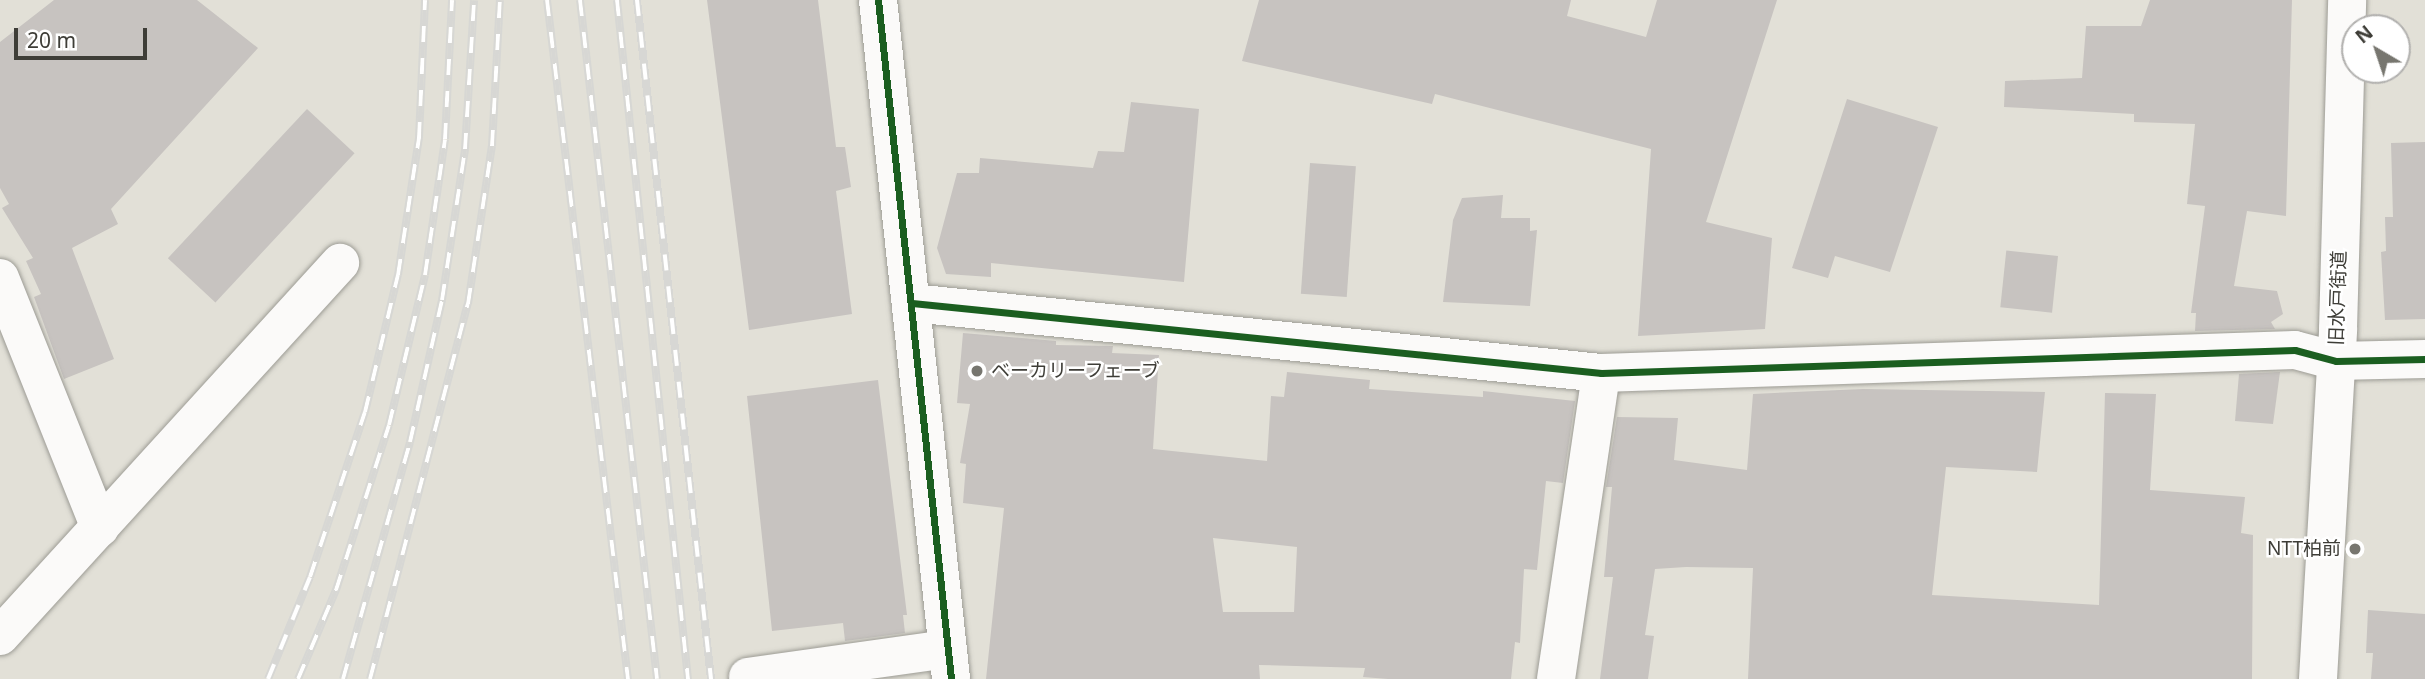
<!DOCTYPE html>
<html>
<head>
<meta charset="utf-8">
<style>
	body { margin:0 }
	#map { position:relative; width:2425px; height:679px; overflow:hidden; background:#e2e0d7; font-family:"Noto Sans","Noto Sans JP",sans-serif }
	div>[style] { position:absolute }
	[style*='--x'] { left:calc(var(--x)*1px); top:calc(var(--y)*1px); width:calc(var(--w)*1px); rotate:calc(var(--a)*1deg) }
	.building>* { inset:0; background:#c7c3c0; transform-origin:0 0 }
	.roads { filter:drop-shadow(0 0 2px #9d9c95) drop-shadow(0 0 2px #9d9c95) }
	.minor>* { height:38px; margin:-19px; padding:0 19px; transform-origin:19px; border-radius:19px; background:#fbfaf9 }
	.primary>* { height:38px; margin:-19px; padding:0 19px; transform-origin:19px; border-radius:19px; background:#fbfaf9 }
	.rail>* { height:8px; margin-top:-4px; transform-origin:0; background:repeating-linear-gradient(90deg,#fff 0 16px,#d7d7d4 0 32px); box-sizing:border-box; border-block:2px solid #d7d7d4 }
	.cycleway>* { height:7px; margin:-3.5px; padding:0 3.5px; transform-origin:3.5px; border-radius:3.5px; background:#1b5e20 }
	.dots>* { width:19px; height:19px; translate:-50% -50%; box-sizing:border-box; border:4px solid #fff; border-radius:50% }
	span { translate:-50% -50%; white-space:nowrap; text-align:center; line-height:1.15; -webkit-text-stroke:5px #fff; paint-order:stroke }
	.street-label { font-size:19px; color:#3e3d37 }
	.poi-label { font-size:19px; color:#3e3d37 }
	.left { translate:0 -50%; text-align:left }
	.right { translate:-100% -50%; text-align:right }
	.north { position:absolute; left:2341px; top:14px; width:70px; height:70px; box-sizing:border-box; background:#fff; border:2px solid #b2b1af; border-radius:50%; rotate:321deg; font-size:19px; font-weight:700; line-height:28px; text-align:center; color:#3e3d37 }
	.north::after { content:''; display:block; margin:auto; width:24px; height:32px; background:#77766f; clip-path:polygon(50% 0,100% 100%,50% 72%,0 100%) }
	.scale { position:absolute; left:14px; top:28px; width:133px; height:32px; box-sizing:border-box; border:4px solid #3e3d37; border-top:0; padding-left:9px; font-size:21px; line-height:24px; white-space:nowrap; color:#3e3d37; -webkit-text-stroke:5px #fff; paint-order:stroke }
</style>
</head>
<body>
<div id="map">
	<div class="building">
		<i style="clip-path:polygon(54px 0,197px 0,258px 48px,111px 209px,118px 224px,72px 248px,114px 359px,64px 379px,34px 297px,41px 294px,26px 261px,33px 258px,2px 208px,9px 204px,0 188px,0 42px)"></i>
		<i style="clip-path:polygon(707px 0,818px 0,836px 147px,845px 147px,851px 187px,836px 191px,852px 314px,749px 330px)"></i>
		<i style="clip-path:polygon(1259px 0,1571px 0,1567px 16px,1646px 37px,1657px 0,1777px 0,1706px 222px,1772px 238px,1765px 329px,1638px 336px,1651px 149px,1435px 94px,1432px 104px,1242px 61px)"></i>
		<i style="clip-path:polygon(2150px 0,2292px 0,2286px 216px,2247px 211px,2234px 286px,2277px 291px,2283px 314px,2271px 322px,2275px 329px,2195px 331px,2196px 313px,2191px 313px,2205px 206px,2187px 204px,2195px 124px,2134px 122px,2134px 114px,2004px 107px,2005px 81px,2082px 78px,2086px 26px,2141px 26px)"></i>
		<i style="clip-path:polygon(1847px 99px,1938px 127px,1890px 272px,1835px 256px,1828px 278px,1792px 268px)"></i>
		<i style="clip-path:polygon(1131px 102px,1199px 109px,1184px 282px,991px 263px,991px 277px,946px 274px,937px 248px,957px 173px,979px 173px,980px 158px,1093px 168px,1098px 151px,1124px 152px)"></i>
		<i style="left:307px;top:109px;width:65px;height:204px;rotate:43deg"></i>
		<i style="clip-path:polygon(2425px 142px,2425px 319px,2385px 320px,2381px 252px,2386px 251px,2385px 217px,2393px 217px,2391px 143px)"></i>
		<i style="left:1310px;top:163px;width:46px;height:131px;rotate:4deg"></i>
		<i style="clip-path:polygon(1503px 195px,1501px 218px,1530px 218px,1530px 231px,1537px 230px,1530px 306px,1443px 302px,1453px 220px,1462px 198px)"></i>
		<i style="left:2058px;top:256px;width:57px;height:52px;rotate:96deg"></i>
		<i style="clip-path:polygon(evenodd,963px 333px,1056px 341px,1056px 345px,1113px 346px,1112px 353px,1159px 355px,1153px 449px,1267px 461px,1271px 396px,1284px 397px,1287px 372px,1370px 380px,1369px 389px,1483px 397px,1483px 391px,1575px 401px,1563px 483px,1546px 481px,1537px 570px,1524px 569px,1520px 643px,1515px 642px,1511px 679px,1388px 679px,1363px 677px,1365px 668px,1259px 665px,1260px 679px,986px 679px,1004px 508px,963px 503px,966px 464px,960px 463px,970px 404px,957px 403px,963px 333px,1213px 538px,1297px 547px,1294px 612px,1223px 612px,1213px 538px)"></i>
		<i style="clip-path:polygon(2280px 372px,2273px 424px,2235px 421px,2239px 374px)"></i>
		<i style="clip-path:polygon(878px 380px,907px 615px,903px 615px,905px 633px,845px 641px,843px 623px,772px 631px,747px 396px)"></i>
		<i style="clip-path:polygon(1863px 389px,2045px 392px,2037px 472px,1946px 467px,1932px 595px,2099px 605px,2105px 393px,2156px 394px,2150px 490px,2245px 497px,2241px 533px,2253px 535px,2252px 679px,1748px 679px,1753px 568px,1686px 567px,1655px 569px,1645px 635px,1654px 636px,1648px 679px,1600px 679px,1613px 577px,1604px 577px,1612px 487px,1606px 487px,1617px 417px,1678px 418px,1674px 460px,1747px 470px,1753px 394px)"></i>
		<i style="clip-path:polygon(2368px 610px,2425px 614px,2425px 679px,2371px 679px,2373px 653px,2366px 653px)"></i>
	</div>
	<div class="roads">
		<div class="minor">
			<i style="--x:878;--y:0;--w:683;--a:83.86"></i>
			<i style="--x:0;--y:278;--w:269;--a:68.2"></i>
			<i style="--x:912;--y:303;--w:693;--a:5.8"></i>
			<i style="--x:1601;--y:373;--w:694;--a:-1.9"></i>
			<i style="--x:2295;--y:350;--w:42;--a:15"></i>
			<i style="--x:2336;--y:361;--w:89;--a:-1.3"></i>
			<i style="--x:0;--y:636;--w:505;--a:-47.65"></i>
			<i style="--x:748;--y:677;--w:201;--a:-8"></i>
			<i style="--x:1556;--y:679;--w:309;--a:-81.6"></i>
		</div>
		<div class="primary">
			<i style="--x:2318;--y:679;--w:351;--a:-86.7"></i>
			<i style="--x:2338;--y:329;--w:329;--a:-88.4"></i>
		</div>
	</div>
	<div class="rail">
		<i style="--x:547;--y:0;--w:684;--a:83.2"></i>
		<i style="--x:580;--y:0;--w:683;--a:83.53"></i>
		<i style="--x:617;--y:0;--w:683;--a:84.03"></i>
		<i style="--x:637;--y:0;--w:683;--a:83.78"></i>
		<i style="--x:268;--y:679;--w:110;--a:-67.6"></i>
		<i style="--x:310;--y:577;--w:174;--a:-71.6"></i>
		<i style="--x:365;--y:412;--w:141;--a:-76.5"></i>
		<i style="--x:398;--y:275;--w:139;--a:-81.3"></i>
		<i style="--x:419;--y:138;--w:138;--a:-87.5"></i>
		<i style="--x:298;--y:679;--w:97;--a:-66.9"></i>
		<i style="--x:336;--y:590;--w:173;--a:-72.2"></i>
		<i style="--x:389;--y:425;--w:154;--a:-76.5"></i>
		<i style="--x:425;--y:275;--w:137;--a:-81.6"></i>
		<i style="--x:445;--y:139;--w:139;--a:-87.1"></i>
		<i style="--x:343;--y:679;--w:246;--a:-74.2"></i>
		<i style="--x:410;--y:442;--w:146;--a:-77.3"></i>
		<i style="--x:442;--y:300;--w:153;--a:-81.3"></i>
		<i style="--x:465;--y:149;--w:149;--a:-86.5"></i>
		<i style="--x:370;--y:679;--w:388;--a:-75.4"></i>
		<i style="--x:468;--y:304;--w:160;--a:-81.4"></i>
		<i style="--x:492;--y:146;--w:146;--a:-86.9"></i>
	</div>
	<div class="cycleway">
		<i style="--x:878;--y:0;--w:683;--a:83.86"></i>
		<i style="--x:912;--y:303;--w:693;--a:5.8"></i>
		<i style="--x:1601;--y:373;--w:694;--a:-1.9"></i>
		<i style="--x:2295;--y:350;--w:42;--a:15"></i>
		<i style="--x:2336;--y:361;--w:89;--a:-1.3"></i>
	</div>
	<div class="dots">
		<i style="left:977px;top:371px;background:#77766f"></i>
		<i style="left:2355px;top:549px;background:#77766f"></i>
	</div>
	<div class="street-label">
		<span style="left:2338px;top:298px;rotate:-88deg">旧水戸街道</span>
	</div>
	<div class="poi-label">
		<span class="left" style="left:991px;top:371px">ベーカリーフェーブ</span>
		<span class="right" style="left:2341px;top:549px">NTT柏前</span>
	</div>
	<div class="north">N</div>
	<div class="scale">20 m</div>
</div>
</body>
</html>
